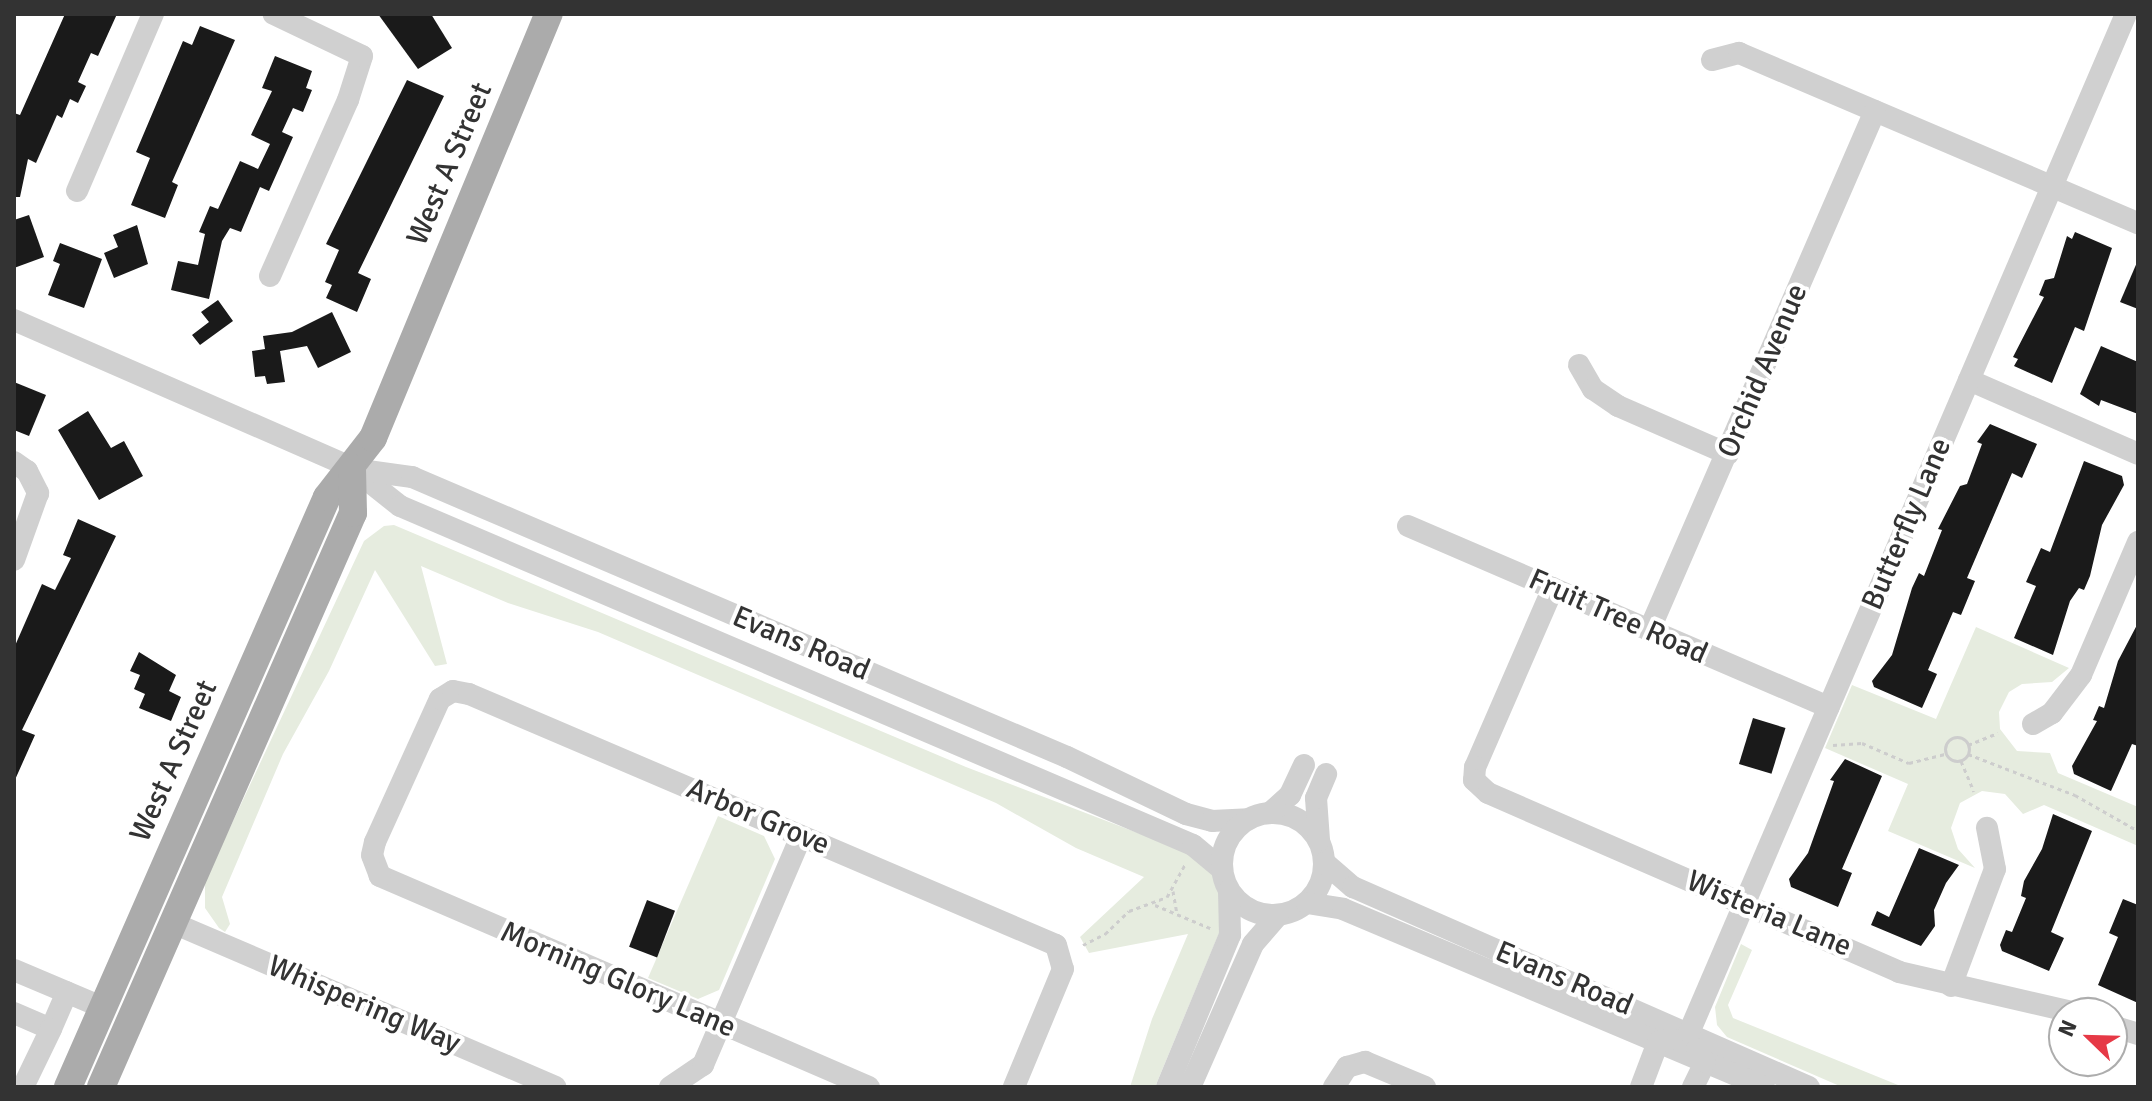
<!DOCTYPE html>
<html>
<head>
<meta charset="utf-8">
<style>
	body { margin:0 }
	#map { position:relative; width:2152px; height:1101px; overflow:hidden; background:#fff; font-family:Signika,sans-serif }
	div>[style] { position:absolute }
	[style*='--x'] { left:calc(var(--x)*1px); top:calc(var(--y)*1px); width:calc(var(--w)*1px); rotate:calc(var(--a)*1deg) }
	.green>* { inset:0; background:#e6ecdf }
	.building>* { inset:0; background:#1a1a1a; transform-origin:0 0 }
	.path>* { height:3px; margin-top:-1.5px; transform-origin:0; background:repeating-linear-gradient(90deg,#cdcdcd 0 4px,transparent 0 8px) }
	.path>.ring { margin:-1.5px; padding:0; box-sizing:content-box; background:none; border:3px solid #cdcdcd; border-radius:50% }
	.minor>* { height:22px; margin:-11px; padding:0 11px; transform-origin:11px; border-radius:11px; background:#d0d0d0 }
	.minor>.ring { margin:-11px; padding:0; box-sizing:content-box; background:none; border:22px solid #d0d0d0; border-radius:50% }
	.major>* { height:28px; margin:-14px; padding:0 14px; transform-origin:14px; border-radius:14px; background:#ababab }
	span { translate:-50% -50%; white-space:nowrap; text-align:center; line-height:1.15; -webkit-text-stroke:8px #fff; paint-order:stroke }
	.street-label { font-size:30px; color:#333 }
	.frame { position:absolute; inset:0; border:16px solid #333; pointer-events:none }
	.north { position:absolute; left:2048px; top:997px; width:80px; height:80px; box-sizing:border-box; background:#fff; border:2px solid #adadad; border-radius:50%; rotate:293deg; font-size:22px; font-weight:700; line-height:32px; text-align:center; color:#333 }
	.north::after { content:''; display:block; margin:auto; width:28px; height:36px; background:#e63946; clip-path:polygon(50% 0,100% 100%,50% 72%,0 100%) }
</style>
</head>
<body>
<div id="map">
	<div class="green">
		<i style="clip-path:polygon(394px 525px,966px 767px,1190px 853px,1214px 875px,1222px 899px,1222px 926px,1155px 1087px,1130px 1087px,1152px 1019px,1188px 934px,1089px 953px,1080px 937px,1144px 877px,1076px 848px,996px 803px,598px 632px,508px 603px,421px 566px,447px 664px,435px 666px,375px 570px,329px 671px,283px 754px,222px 897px,230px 924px,225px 932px,219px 928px,205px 908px,205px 881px,364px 541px,384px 526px)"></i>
		<i style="clip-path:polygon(1976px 627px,2069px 668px,2052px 682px,2022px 684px,2009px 692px,1999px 712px,2000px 729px,2017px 751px,2050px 753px,2058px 773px,2138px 807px,2138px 846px,2044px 805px,2023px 814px,2005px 794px,1982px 791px,1960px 803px,1951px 828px,1958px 849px,1975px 868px,1888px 831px,1908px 784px,1825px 748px,1852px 685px,1936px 719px)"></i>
		<i style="clip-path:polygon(718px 816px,764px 836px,775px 859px,719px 990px,698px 999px,648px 978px)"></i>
		<i style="clip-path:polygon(1741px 944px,1752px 950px,1728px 1005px,1733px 1018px,1903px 1087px,1842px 1087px,1727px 1037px,1717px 1025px,1715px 1007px)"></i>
	</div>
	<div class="building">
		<i style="clip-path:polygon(65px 14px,117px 14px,98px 56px,91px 53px,78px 82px,86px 86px,78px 103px,70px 99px,62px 118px,57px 115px,36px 163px,28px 159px,20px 197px,14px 197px,14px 113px,20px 115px)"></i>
		<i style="clip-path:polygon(378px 14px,431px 14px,452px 48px,418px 69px)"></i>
		<i style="clip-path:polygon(200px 26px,235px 40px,172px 182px,178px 185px,165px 218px,131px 205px,150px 158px,136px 152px,183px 41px,192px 45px)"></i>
		<i style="clip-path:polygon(275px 56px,312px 71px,306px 88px,312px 90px,303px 112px,293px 108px,282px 132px,293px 137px,269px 191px,260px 187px,241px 232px,230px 228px,222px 241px,209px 299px,171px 290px,178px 261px,198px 265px,205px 234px,199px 232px,210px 206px,218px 209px,240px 161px,258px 169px,270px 144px,251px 135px,272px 91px,262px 88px)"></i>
		<i style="clip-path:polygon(407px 80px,444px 96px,358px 273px,371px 279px,357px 312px,326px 298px,332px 285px,325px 282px,339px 250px,326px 244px)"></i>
		<i style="clip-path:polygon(29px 215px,44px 257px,14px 268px,14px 220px)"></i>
		<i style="clip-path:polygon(137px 225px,148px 264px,114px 278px,104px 253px,118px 247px,113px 235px)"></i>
		<i style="clip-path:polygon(2075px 232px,2112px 248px,2084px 331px,2075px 327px,2052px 383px,2014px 366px,2018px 359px,2013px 357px,2044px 297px,2039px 295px,2045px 280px,2054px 278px,2067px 236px,2072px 239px)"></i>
		<i style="clip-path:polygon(60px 243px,102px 259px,84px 308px,48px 295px,60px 264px,53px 261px)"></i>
		<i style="clip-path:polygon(2138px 260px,2138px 309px,2120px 302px)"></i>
		<i style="clip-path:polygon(218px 300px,233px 321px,200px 345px,192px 335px,209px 322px,201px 312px)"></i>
		<i style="clip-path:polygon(332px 312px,351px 352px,318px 368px,307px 346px,280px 351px,285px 382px,267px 384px,265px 376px,255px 377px,252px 351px,265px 349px,263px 336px,292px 332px)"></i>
		<i style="clip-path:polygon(2101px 346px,2138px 362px,2138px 414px,2101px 400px,2099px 406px,2080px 394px)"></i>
		<i style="clip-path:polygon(14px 382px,46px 395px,29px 436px,14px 430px)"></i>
		<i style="clip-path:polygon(88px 411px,111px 448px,124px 441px,143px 476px,99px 500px,58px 430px)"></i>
		<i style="clip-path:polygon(1990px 424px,2037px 444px,2022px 478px,2012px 473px,1967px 578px,1975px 581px,1961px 615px,1953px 612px,1928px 670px,1937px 674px,1922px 708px,1874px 687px,1872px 681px,1892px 655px,1912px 588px,1919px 573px,1924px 576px,1942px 530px,1938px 529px,1960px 486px,1967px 484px,1982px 444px,1977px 442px)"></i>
		<i style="clip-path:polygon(2084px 461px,2122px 476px,2124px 485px,2102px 525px,2090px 576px,2084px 590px,2079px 588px,2070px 601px,2053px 655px,2014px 638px,2036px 586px,2026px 582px,2041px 548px,2050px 552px)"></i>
		<i style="clip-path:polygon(78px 519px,116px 536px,22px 730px,35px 735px,14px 782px,14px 648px,42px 584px,55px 590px,71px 558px,63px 555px)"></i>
		<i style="clip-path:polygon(2138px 623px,2138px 746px,2132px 744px,2111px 791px,2074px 774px,2072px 766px,2097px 721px,2093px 720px,2099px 706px,2104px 708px,2118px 661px)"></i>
		<i style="clip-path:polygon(139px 652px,176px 675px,169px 691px,181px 697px,171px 721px,139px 708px,145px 694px,134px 689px,140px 675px,130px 671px)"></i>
		<i style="left:1753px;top:718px;width:34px;height:48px;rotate:17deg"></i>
		<i style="clip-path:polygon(1845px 759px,1882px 776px,1842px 869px,1852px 873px,1838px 907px,1791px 887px,1789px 879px,1808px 853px,1834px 781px,1830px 780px)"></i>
		<i style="clip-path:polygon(2053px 814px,2092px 831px,2051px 932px,2064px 938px,2049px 971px,2002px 951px,2000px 945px,2006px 930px,2012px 932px,2026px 898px,2021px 896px,2024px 881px,2042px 849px)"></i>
		<i style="clip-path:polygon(1919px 848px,1959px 865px,1946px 883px,1934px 910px,1935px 926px,1921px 946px,1871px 925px,1877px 911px,1889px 917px)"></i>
		<i style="clip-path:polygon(2123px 899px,2138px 905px,2138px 1003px,2098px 985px,2118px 937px,2109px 933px)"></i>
		<i style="left:647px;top:900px;width:30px;height:50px;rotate:21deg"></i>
	</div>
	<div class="path">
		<i class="ring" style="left:1945px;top:737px;width:21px;height:21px"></i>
		<i style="--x:1833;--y:745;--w:29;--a:-4"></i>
		<i style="--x:1862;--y:743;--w:51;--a:23.1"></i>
		<i style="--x:1909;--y:763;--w:38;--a:-14"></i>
		<i style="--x:1968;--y:745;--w:32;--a:-22"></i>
		<i style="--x:1968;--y:754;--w:115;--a:21"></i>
		<i style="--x:2075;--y:795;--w:73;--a:29.7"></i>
		<i style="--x:1961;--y:761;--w:33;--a:67"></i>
		<i style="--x:1173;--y:891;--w:23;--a:80"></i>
		<i style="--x:1155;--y:905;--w:60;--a:22.7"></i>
		<i style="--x:1083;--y:945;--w:25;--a:-27"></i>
		<i style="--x:1105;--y:934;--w:33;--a:-44"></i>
		<i style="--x:1129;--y:911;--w:40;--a:-20.2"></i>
		<i style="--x:1167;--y:897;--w:37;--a:-61"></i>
	</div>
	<div class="minor">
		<i style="--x:1712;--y:60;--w:28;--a:-15"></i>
		<i style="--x:1739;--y:53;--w:434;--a:23.1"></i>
		<i style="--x:77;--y:191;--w:193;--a:-66.8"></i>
		<i style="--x:270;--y:276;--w:193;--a:-66.1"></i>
		<i style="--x:348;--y:100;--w:46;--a:-72.3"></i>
		<i style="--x:362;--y:56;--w:98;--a:-154.5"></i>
		<i style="--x:14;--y:320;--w:369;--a:23.6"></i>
		<i style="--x:352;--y:468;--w:61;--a:38.4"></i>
		<i style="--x:400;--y:506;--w:862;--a:23.15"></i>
		<i style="--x:1193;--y:845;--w:38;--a:40"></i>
		<i style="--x:1579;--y:365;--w:28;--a:60"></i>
		<i style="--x:1593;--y:389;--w:30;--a:34"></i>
		<i style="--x:1618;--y:406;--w:120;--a:23.6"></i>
		<i style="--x:1969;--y:380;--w:184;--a:23.6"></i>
		<i style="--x:14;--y:462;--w:16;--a:35"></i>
		<i style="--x:27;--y:471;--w:25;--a:63"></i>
		<i style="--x:38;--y:493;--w:71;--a:109.7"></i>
		<i style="--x:353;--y:469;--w:60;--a:7.7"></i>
		<i style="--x:412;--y:477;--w:712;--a:23.15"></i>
		<i style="--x:1067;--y:757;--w:132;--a:25.6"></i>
		<i style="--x:1186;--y:814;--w:27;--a:15"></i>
		<i style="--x:1212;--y:821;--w:36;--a:-3"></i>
		<i style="--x:1408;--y:526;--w:458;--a:23.3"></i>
		<i style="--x:1553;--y:588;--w:195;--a:113.5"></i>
		<i style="--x:1475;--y:767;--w:13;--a:94"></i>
		<i style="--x:1474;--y:780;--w:19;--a:43"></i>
		<i style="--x:1488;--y:793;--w:448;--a:23.5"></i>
		<i style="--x:1899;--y:972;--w:182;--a:13"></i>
		<i style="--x:1649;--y:631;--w:567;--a:-66.51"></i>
		<i style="--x:2033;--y:724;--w:22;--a:-30"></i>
		<i style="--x:2052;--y:713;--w:48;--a:-52.7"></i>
		<i style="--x:2081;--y:675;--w:145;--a:-66.8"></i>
		<i class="ring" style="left:1222px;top:813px;width:80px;height:80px"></i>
		<i style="--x:1270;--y:813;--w:27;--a:-42"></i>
		<i style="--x:1290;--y:795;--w:33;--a:-65"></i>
		<i style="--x:1319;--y:840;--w:42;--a:-94.1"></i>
		<i style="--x:1316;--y:798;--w:26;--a:-67"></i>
		<i style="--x:1325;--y:863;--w:37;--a:41"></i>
		<i style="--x:1353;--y:887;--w:498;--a:23.7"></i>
		<i style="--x:1307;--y:903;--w:36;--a:9"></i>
		<i style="--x:1343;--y:909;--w:457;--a:22.9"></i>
		<i style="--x:173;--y:923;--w:416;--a:23.2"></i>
		<i style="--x:14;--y:970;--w:98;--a:22.9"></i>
		<i style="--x:1951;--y:986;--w:125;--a:-69.4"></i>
		<i style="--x:1995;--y:869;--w:42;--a:-101"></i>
		<i style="--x:14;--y:1013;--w:40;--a:23.4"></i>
		<i style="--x:51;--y:1029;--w:40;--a:-66.6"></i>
		<i style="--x:2112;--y:1026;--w:27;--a:17"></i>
		<i style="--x:1688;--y:1035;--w:1111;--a:-66.78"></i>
		<i style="--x:23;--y:1087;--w:64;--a:-64.2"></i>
		<i style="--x:670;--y:1087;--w:40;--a:-34"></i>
		<i style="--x:703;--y:1065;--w:249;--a:-66.8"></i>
		<i style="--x:869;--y:1087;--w:533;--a:-156.66"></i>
		<i style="--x:380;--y:876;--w:22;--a:-111"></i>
		<i style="--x:372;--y:855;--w:13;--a:-77"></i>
		<i style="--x:375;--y:842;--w:157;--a:-65.6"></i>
		<i style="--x:440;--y:699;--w:15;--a:-32"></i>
		<i style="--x:453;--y:691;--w:16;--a:11"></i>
		<i style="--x:469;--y:694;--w:638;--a:23.15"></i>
		<i style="--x:1056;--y:945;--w:25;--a:74"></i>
		<i style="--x:1063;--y:969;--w:128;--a:112.6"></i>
		<i style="--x:1167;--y:1087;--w:165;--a:-67.5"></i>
		<i style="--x:1230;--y:935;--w:44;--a:-91.3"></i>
		<i style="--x:1190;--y:1087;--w:156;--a:-66.2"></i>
		<i style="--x:1253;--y:944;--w:37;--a:-49"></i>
		<i style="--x:1334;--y:1087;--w:24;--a:-57"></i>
		<i style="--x:1347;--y:1067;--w:19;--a:-16"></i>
		<i style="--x:1365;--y:1062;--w:65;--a:22.6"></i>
		<i style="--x:1641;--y:1087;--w:48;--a:-69.3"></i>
		<i style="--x:1658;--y:1042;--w:14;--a:-12"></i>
		<i style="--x:1693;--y:1087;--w:28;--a:-64"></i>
		<i style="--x:1705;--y:1062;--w:15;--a:-122"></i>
	</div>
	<div class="major">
		<i style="--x:68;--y:1087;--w:644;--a:-66.3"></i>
		<i style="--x:327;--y:497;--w:75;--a:-52.1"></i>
		<i style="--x:373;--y:438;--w:459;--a:-67.5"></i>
		<i style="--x:101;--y:1087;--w:627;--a:-66.3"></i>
		<i style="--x:353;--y:513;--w:45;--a:-91.3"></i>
	</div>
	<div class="street-label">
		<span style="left:450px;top:164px;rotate:-67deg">West A Street</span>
		<span style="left:1763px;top:371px;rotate:-67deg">Orchid Avenue</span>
		<span style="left:1907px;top:524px;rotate:-67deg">Butterfly Lane</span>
		<span style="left:1618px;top:617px;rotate:24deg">Fruit Tree Road</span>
		<span style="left:801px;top:644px;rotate:23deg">Evans Road</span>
		<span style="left:174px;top:761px;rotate:-66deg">West A Street</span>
		<span style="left:758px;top:817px;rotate:23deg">Arbor Grove</span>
		<span style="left:1769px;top:914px;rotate:23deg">Wisteria Lane</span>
		<span style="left:1564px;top:979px;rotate:23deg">Evans Road</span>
		<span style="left:618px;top:980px;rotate:23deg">Morning Glory Lane</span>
		<span style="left:364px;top:1005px;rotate:23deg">Whispering Way</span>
	</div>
	<div class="frame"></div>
	<div class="north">N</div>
</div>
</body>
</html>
